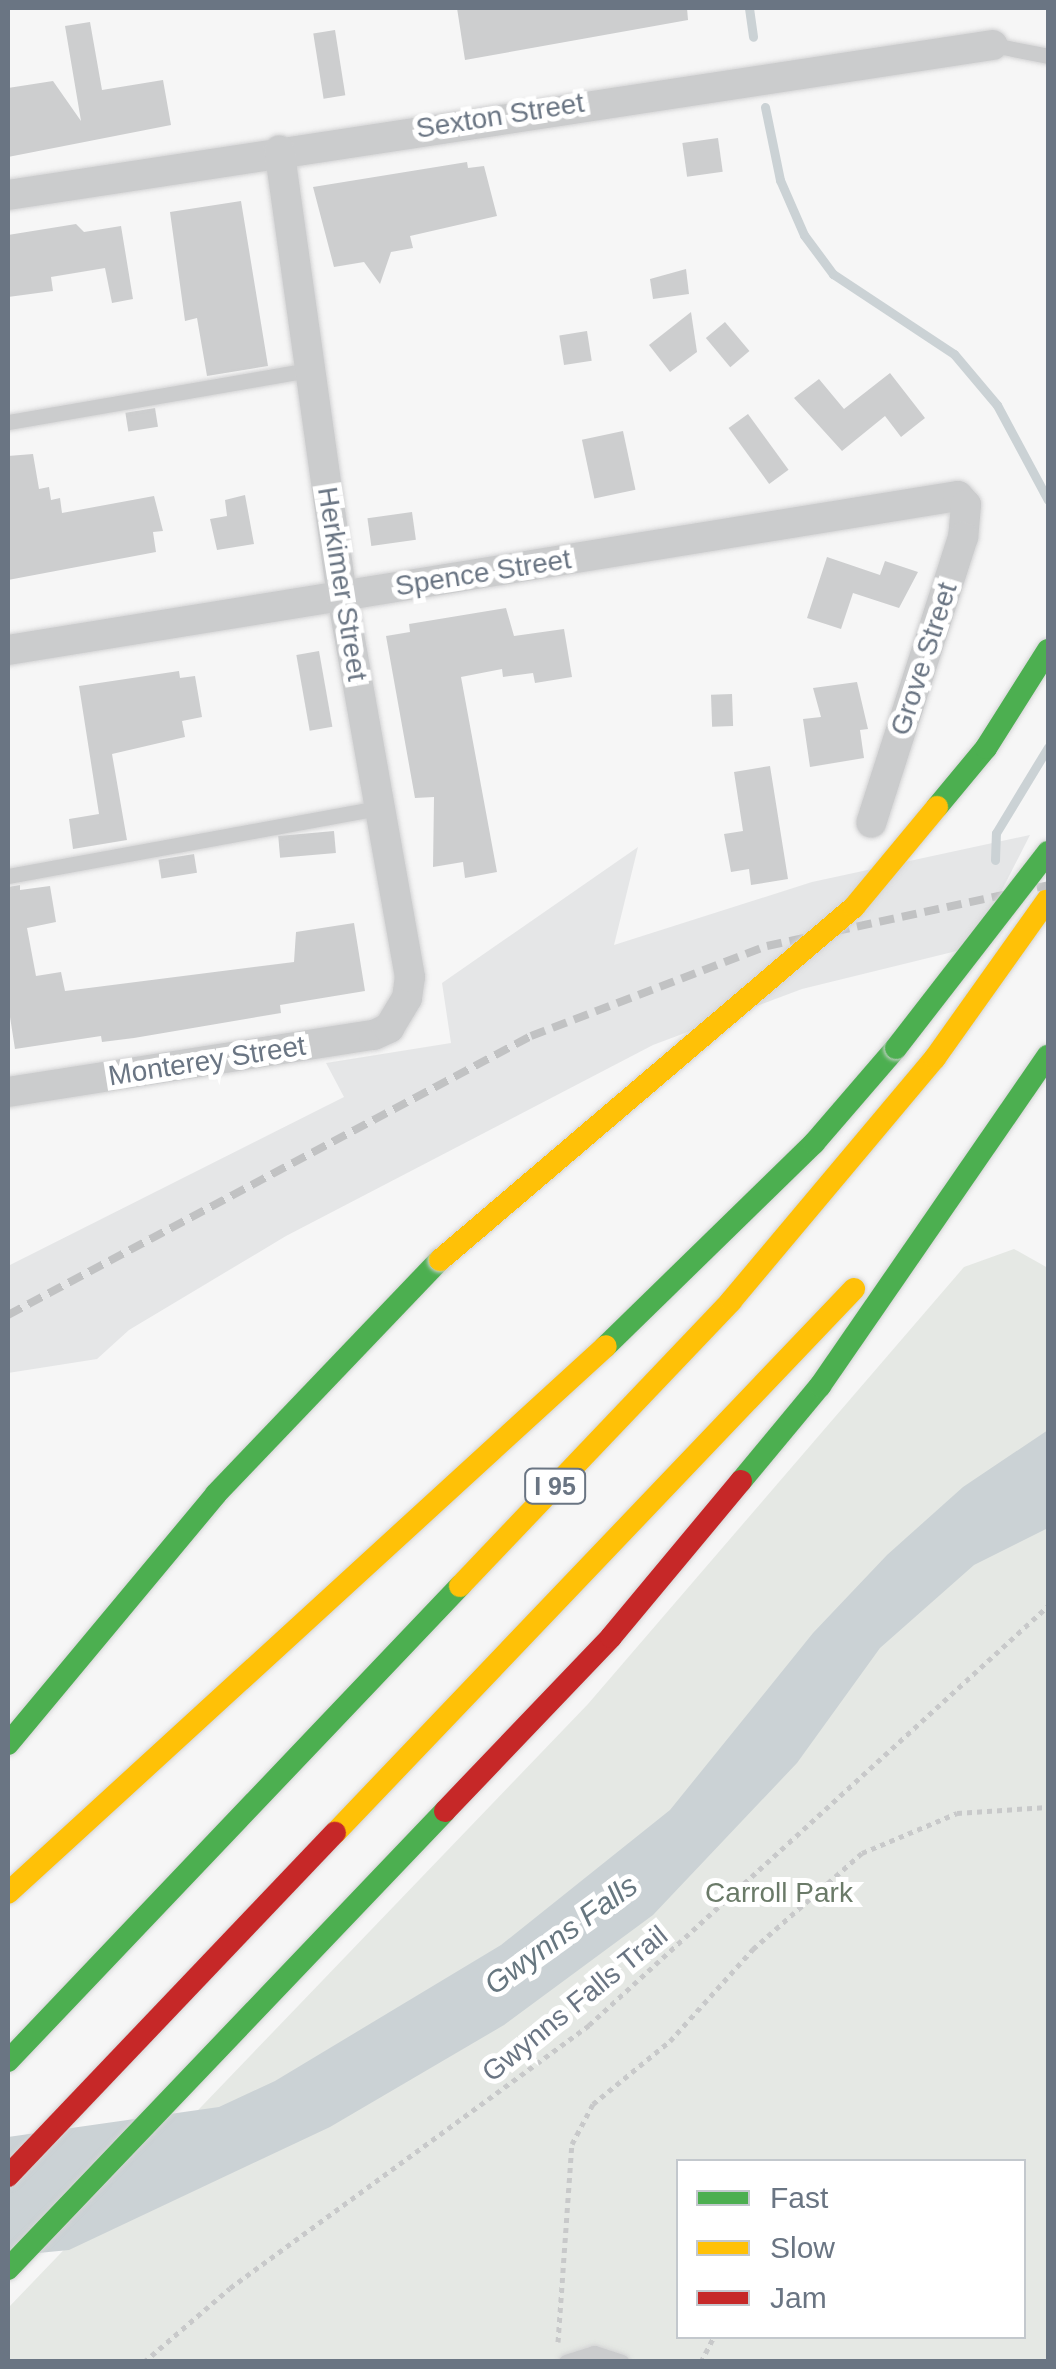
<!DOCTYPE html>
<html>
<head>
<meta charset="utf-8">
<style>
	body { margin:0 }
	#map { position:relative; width:1056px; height:2369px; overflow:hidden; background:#f6f6f6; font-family:Arial,sans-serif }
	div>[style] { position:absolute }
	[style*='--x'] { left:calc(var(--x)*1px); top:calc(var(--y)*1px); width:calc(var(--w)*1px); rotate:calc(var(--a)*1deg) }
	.built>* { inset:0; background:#e5e6e7 }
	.green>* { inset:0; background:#e5e8e4 }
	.water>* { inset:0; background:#cbd2d5 }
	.stream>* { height:9px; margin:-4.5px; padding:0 4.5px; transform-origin:4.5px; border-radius:4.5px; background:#cbd2d5 }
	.building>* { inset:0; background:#cdcecf; transform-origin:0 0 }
	.path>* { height:5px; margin-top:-2.5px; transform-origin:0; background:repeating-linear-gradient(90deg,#c8c9ca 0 5px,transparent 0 10px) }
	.roads { filter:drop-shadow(0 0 2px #d3d3d4) drop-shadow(0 0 2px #d3d3d4) }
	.lane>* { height:15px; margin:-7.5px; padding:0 7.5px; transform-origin:7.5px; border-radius:7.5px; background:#cbcccd }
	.street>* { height:30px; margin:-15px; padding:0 15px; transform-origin:15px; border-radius:15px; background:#cbcccd }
	.fast>* { height:22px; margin:-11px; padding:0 11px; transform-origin:11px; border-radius:11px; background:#4caf50 }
	.slow>* { height:22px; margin:-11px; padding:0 11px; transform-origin:11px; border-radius:11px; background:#ffc107 }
	.jam>* { height:22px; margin:-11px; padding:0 11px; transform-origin:11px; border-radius:11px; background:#c62828 }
	.rail>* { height:8px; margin-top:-4px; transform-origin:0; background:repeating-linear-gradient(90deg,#c1c2c3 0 15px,transparent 0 23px) }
	.bridges { filter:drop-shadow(0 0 2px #d3d3d4) drop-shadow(0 0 2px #d3d3d4) }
	.fast-bridge>* { height:22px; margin:-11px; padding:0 11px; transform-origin:11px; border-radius:11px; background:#4caf50 }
	.slow-bridge>* { height:22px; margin:-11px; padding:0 11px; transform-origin:11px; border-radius:11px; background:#ffc107 }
	span { translate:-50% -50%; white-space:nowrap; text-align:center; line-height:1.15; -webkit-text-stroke:10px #fff; paint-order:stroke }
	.shield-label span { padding:2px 8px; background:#fff; border:2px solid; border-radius:8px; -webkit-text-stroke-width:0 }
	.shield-label { font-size:25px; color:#6a7583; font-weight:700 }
	.street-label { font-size:28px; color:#6a7583 }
	.park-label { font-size:28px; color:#6a7a68 }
	.water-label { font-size:30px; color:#66767f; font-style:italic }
	.frame { position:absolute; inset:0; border:10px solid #6a7583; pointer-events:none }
	.legend { position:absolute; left:676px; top:2159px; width:350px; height:180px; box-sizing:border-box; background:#fff; border:2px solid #c3c8cd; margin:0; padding:12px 18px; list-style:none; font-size:30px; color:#6a7583 }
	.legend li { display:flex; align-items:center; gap:20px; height:50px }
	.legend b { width:50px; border:2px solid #c3c8cd }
</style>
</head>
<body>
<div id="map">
	<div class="built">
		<i style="clip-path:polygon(1030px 835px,973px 947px,802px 989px,653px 1045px,286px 1236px,129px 1330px,97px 1359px,8px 1373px,8px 1266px,344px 1097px,326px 1063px,451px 1043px,442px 983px,638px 847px,614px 945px,812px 882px)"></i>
	</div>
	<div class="green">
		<i style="clip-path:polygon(evenodd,1014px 1249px,1048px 1268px,1048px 2361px,8px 2361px,8px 2308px,588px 1704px,964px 1267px,1014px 1249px,678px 2162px,1024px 2162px,1024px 2336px,678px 2336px,678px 2162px)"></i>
	</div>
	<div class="water">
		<i style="clip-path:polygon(1048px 1430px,1048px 1528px,974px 1565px,880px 1648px,797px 1763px,653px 1915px,504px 2025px,330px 2127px,69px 2250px,8px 2256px,8px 2137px,219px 2107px,275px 2081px,501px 1945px,670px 1810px,813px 1633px,887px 1555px,963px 1487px)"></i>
	</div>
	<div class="stream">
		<i style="--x:749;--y:8;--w:29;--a:82"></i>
		<i style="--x:765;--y:107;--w:75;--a:78.4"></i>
		<i style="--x:780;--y:180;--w:60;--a:66.4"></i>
		<i style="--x:804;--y:235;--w:49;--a:53.4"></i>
		<i style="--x:833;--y:274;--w:145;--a:33.5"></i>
		<i style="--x:954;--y:354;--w:67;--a:49.9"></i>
		<i style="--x:997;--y:405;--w:108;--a:61.8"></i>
		<i style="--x:995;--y:860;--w:27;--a:-88"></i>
		<i style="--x:996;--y:833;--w:100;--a:-58.8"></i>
	</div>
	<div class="building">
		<i style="clip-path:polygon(457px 8px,687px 8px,688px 20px,465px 60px)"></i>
		<i style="clip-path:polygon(90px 22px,102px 90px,163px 80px,171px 125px,8px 157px,8px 88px,53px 81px,81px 121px,65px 26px)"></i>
		<i style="left:335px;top:30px;width:66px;height:22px;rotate:81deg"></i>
		<i style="left:718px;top:138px;width:34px;height:36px;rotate:82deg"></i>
		<i style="clip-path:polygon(467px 162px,468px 168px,484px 166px,497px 216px,410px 236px,413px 248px,391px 252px,380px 284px,364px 262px,334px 267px,313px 187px)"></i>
		<i style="clip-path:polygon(241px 201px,268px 366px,207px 376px,197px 318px,185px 321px,170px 212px)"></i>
		<i style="clip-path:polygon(76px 224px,84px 232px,121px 226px,133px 299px,112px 303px,105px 268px,51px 277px,53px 291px,8px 297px,8px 235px)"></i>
		<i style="clip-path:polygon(686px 269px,689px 294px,653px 299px,650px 279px)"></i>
		<i style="clip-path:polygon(691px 312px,697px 352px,670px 372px,649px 345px)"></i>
		<i style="left:725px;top:322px;width:38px;height:25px;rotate:50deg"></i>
		<i style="left:587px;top:331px;width:30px;height:28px;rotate:81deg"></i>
		<i style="clip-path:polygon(890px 373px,925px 418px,901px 437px,885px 416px,842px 451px,794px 398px,819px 379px,844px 409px)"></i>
		<i style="left:155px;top:408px;width:19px;height:30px;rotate:81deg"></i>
		<i style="left:748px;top:414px;width:69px;height:24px;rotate:54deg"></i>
		<i style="left:623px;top:431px;width:60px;height:42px;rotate:78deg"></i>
		<i style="clip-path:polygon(33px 454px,39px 489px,49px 487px,51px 500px,60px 498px,62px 513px,154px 496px,163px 531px,153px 532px,156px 552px,8px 580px,8px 456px)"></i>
		<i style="clip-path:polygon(245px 495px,254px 544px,217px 550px,210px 519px,227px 516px,225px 500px)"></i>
		<i style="left:412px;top:512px;width:28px;height:45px;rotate:82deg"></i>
		<i style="clip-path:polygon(827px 557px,880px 575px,885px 561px,918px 572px,899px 608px,853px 593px,841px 629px,807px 618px)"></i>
		<i style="clip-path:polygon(506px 608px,514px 636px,564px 629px,572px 677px,535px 683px,533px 673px,503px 677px,502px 669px,461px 677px,497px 872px,465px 878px,463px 862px,433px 867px,434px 797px,415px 798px,386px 636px,410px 632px,409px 624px)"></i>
		<i style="left:319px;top:651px;width:77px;height:23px;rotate:80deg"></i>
		<i style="clip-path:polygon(179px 671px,180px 678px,195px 676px,202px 717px,182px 721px,185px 737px,112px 754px,127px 840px,73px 849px,69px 819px,99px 814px,79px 686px)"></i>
		<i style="clip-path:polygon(857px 682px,868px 729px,860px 730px,864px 758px,810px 767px,803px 719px,821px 717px,813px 688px)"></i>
		<i style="left:732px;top:694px;width:32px;height:21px;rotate:88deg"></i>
		<i style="clip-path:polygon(770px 766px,788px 879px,751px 885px,749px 869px,731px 872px,724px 834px,743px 831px,734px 772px)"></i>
		<i style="left:334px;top:831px;width:22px;height:56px;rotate:85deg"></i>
		<i style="left:194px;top:854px;width:19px;height:36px;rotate:81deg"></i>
		<i style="clip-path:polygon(20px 885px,20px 890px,50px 886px,56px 922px,27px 928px,36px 976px,61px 972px,65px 991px,294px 962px,296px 932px,354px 923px,365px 991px,280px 1005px,281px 1013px,134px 1038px,102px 1042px,101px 1036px,15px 1049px,8px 1004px,8px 887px)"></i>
	</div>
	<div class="path">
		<i style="--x:558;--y:2342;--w:198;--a:-86"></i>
		<i style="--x:572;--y:2144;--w:45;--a:-62.3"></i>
		<i style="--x:593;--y:2104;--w:99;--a:-39.3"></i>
		<i style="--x:670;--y:2041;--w:124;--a:-47.9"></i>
		<i style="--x:753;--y:1949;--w:145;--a:-41.4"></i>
		<i style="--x:862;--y:1853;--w:103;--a:-22.8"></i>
		<i style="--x:957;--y:1813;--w:91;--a:-3.8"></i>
		<i style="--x:144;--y:2362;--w:113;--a:-40.7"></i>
		<i style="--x:230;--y:2288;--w:445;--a:-36.2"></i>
		<i style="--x:589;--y:2025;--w:621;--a:-42.39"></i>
		<i style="--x:701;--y:2362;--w:29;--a:-63"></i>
	</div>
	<div class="roads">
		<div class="lane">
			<i style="--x:993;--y:45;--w:56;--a:11.3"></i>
			<i style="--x:8;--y:422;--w:306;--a:-9.8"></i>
			<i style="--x:8;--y:876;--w:378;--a:-10.4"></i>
			<i style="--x:566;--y:2362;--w:29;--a:-18"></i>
			<i style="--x:594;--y:2353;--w:29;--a:18"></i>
		</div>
		<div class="street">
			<i style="--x:8;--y:195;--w:996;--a:-8.66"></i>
			<i style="--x:8;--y:650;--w:962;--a:-9.21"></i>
			<i style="--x:958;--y:496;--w:12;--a:48"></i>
			<i style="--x:966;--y:505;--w:32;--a:95"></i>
			<i style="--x:963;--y:537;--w:300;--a:107.8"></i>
			<i style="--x:8;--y:1092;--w:370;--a:-8.9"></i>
			<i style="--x:374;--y:1035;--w:17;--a:-25"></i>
			<i style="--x:389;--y:1028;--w:35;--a:-59"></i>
			<i style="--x:407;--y:998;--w:21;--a:-82"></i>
			<i style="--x:410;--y:977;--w:387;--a:-100.1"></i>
			<i style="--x:342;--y:596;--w:450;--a:-98"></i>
		</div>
		<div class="fast">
			<i style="--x:606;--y:1346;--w:291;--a:-44.3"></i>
			<i style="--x:814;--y:1143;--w:125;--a:-49.2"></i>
			<i style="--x:741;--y:1481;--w:124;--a:-50.3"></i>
			<i style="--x:820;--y:1386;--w:401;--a:-55.4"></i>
			<i style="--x:8;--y:1744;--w:325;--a:-50.2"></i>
			<i style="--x:216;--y:1494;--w:324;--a:-46.3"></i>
			<i style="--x:8;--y:2061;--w:656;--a:-46.42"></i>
			<i style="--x:8;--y:2269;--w:633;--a:-46.34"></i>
		</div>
		<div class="slow">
			<i style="--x:460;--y:1586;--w:393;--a:-46.4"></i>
			<i style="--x:731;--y:1301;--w:317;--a:-50"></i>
			<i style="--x:935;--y:1058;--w:195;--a:-54.6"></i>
			<i style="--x:335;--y:1833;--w:752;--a:-46.35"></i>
			<i style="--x:8;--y:1893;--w:810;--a:-42.45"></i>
		</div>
		<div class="jam">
			<i style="--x:445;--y:1811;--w:240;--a:-46.3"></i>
			<i style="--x:611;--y:1637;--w:203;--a:-50.2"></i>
			<i style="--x:8;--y:2176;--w:474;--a:-46.4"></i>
		</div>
	</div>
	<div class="rail">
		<i style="--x:8;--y:1315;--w:593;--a:-28.08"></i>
		<i style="--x:531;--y:1036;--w:253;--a:-20.9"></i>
		<i style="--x:767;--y:946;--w:288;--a:-12.2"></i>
	</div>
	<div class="bridges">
		<div class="fast-bridge">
			<i style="--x:937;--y:807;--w:77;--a:-50.3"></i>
			<i style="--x:986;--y:748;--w:116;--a:-57.7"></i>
			<i style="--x:896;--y:1048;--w:248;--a:-52.2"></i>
		</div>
		<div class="slow-bridge">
			<i style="--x:440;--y:1260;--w:544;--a:-40.45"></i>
			<i style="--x:854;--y:907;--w:130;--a:-50.3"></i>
		</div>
	</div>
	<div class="shield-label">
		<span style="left:555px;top:1486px">I 95</span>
	</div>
	<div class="street-label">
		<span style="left:500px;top:116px;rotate:-9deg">Sexton Street</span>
		<span style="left:483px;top:573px;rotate:-9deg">Spence Street</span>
		<span style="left:342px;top:584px;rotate:81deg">Herkimer Street</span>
		<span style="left:924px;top:659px;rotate:-72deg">Grove Street</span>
		<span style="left:207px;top:1061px;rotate:-9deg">Monterey Street</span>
		<span style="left:575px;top:2004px;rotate:-39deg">Gwynns Falls Trail</span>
	</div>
	<div class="park-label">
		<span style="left:779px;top:1893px">Carroll Park</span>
	</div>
	<div class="water-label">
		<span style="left:561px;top:1935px;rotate:-36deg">Gwynns Falls</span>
	</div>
	<div class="frame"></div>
	<ul class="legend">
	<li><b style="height:12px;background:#4caf50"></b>Fast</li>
	<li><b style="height:12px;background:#ffc107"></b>Slow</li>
	<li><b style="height:12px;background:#c62828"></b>Jam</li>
	</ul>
</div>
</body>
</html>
